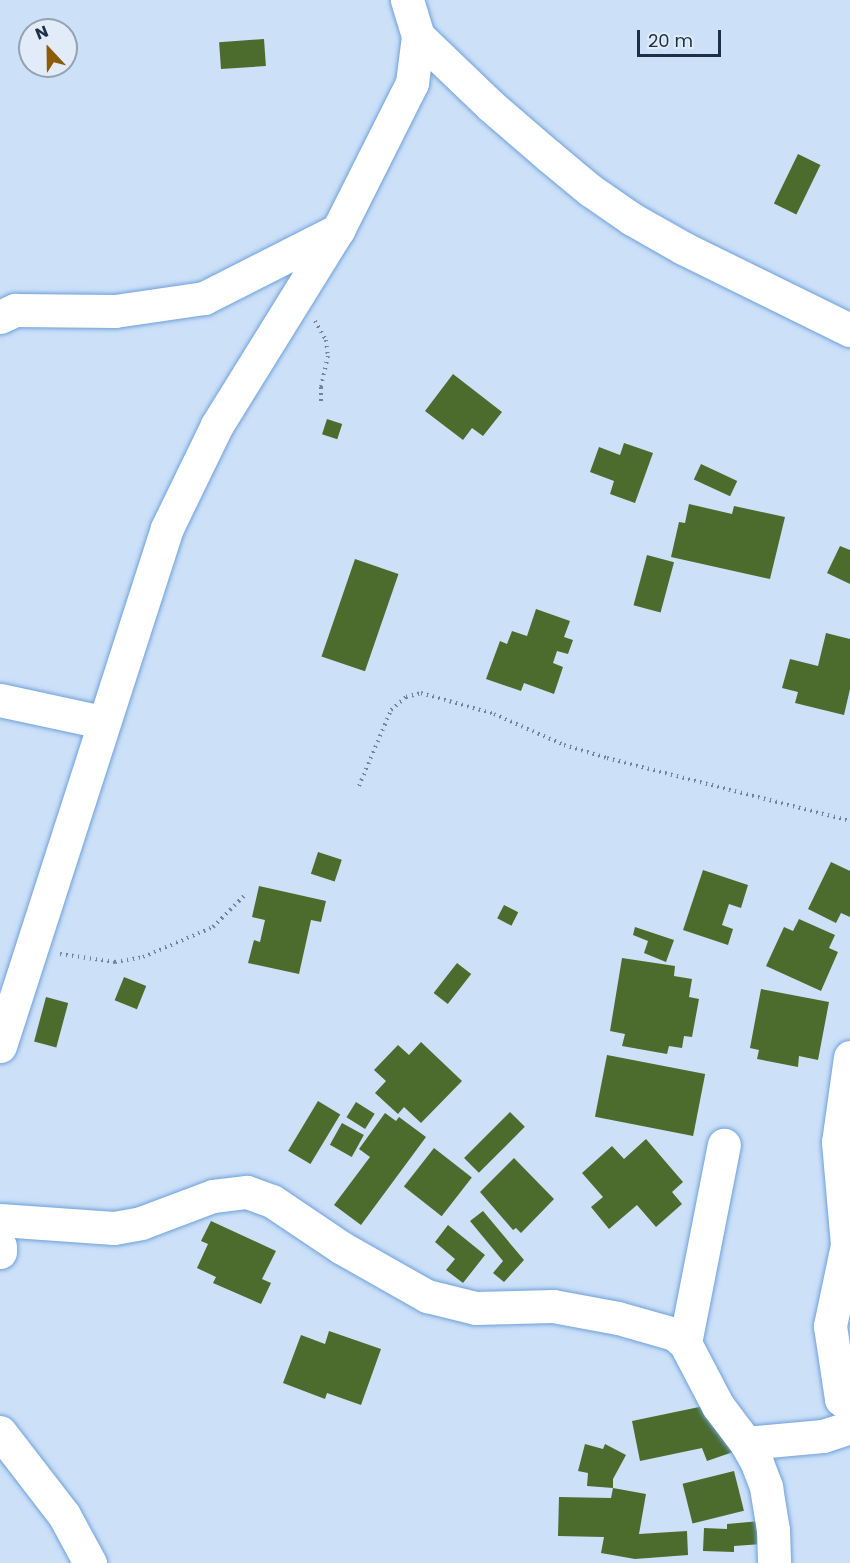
<!DOCTYPE html>
<html>
<head>
<meta charset="utf-8">
<style>
	body { margin:0 }
	#map { position:relative; width:850px; height:1563px; overflow:hidden; background:#cce0f8; font-family:Poppins,sans-serif }
	div>[style] { position:absolute }
	[style*='--x'] { left:calc(var(--x)*1px); top:calc(var(--y)*1px); width:calc(var(--w)*1px); rotate:calc(var(--a)*1deg) }
	.building>* { inset:0; background:#4b6c2d; transform-origin:0 0 }
	.path>* { height:4px; margin-top:-2px; transform-origin:0; background:repeating-linear-gradient(90deg,#70849c 0 1.5px,transparent 0 6px) }
	.roads { filter:drop-shadow(0 0 2px #6fa1d9) drop-shadow(0 0 2px #6fa1d9) }
	.minor>* { height:33px; margin:-16.5px; padding:0 16.5px; transform-origin:16.5px; border-radius:16.5px; background:#fff }
	span { translate:-50% -50%; white-space:nowrap; text-align:center; line-height:1.15; -webkit-text-stroke:6px #e2ecf8; paint-order:stroke }
	.north { position:absolute; left:18px; top:18px; width:60px; height:60px; box-sizing:border-box; background:#e2ecf8; border:2px solid #93a1b2; border-radius:50%; rotate:338deg; font-size:16px; font-weight:700; line-height:24px; text-align:center; color:#1c3148 }
	.north::after { content:''; display:block; margin:auto; width:21px; height:27px; background:#8c5b04; clip-path:polygon(50% 0,100% 100%,50% 72%,0 100%) }
	.scale { position:absolute; left:637px; top:30px; width:84px; height:27px; box-sizing:border-box; border:3px solid #1c3148; border-top:0; padding-left:8px; font-size:18px; line-height:21px; white-space:nowrap; color:#1c3148; -webkit-text-stroke:4px #e2ecf8; paint-order:stroke }
</style>
</head>
<body>
<div id="map">
	<div class="building">
		<i style="left:264px;top:39px;width:27px;height:45px;rotate:86deg"></i>
		<i style="left:798px;top:154px;width:25px;height:55px;rotate:26deg"></i>
		<i style="clip-path:polygon(453px 374px,502px 412px,483px 436px,472px 428px,463px 440px,425px 411px)"></i>
		<i style="left:327px;top:419px;width:16px;height:16px;rotate:18deg"></i>
		<i style="clip-path:polygon(624px 443px,653px 453px,635px 503px,610px 494px,614px 481px,590px 472px,599px 447px,620px 455px)"></i>
		<i style="left:701px;top:464px;width:40px;height:17px;rotate:25deg"></i>
		<i style="clip-path:polygon(689px 504px,732px 514px,734px 506px,785px 517px,770px 579px,671px 557px,679px 522px,685px 523px)"></i>
		<i style="clip-path:polygon(840px 546px,850px 550px,850px 584px,827px 573px)"></i>
		<i style="left:647px;top:555px;width:28px;height:52px;rotate:15deg"></i>
		<i style="left:355px;top:559px;width:46px;height:103px;rotate:19deg"></i>
		<i style="clip-path:polygon(536px 609px,570px 621px,564px 637px,573px 640px,568px 654px,557px 651px,553px 663px,563px 667px,554px 694px,524px 683px,521px 691px,486px 679px,500px 641px,507px 644px,512px 631px,527px 636px)"></i>
		<i style="clip-path:polygon(826px 633px,850px 639px,850px 689px,844px 715px,795px 703px,798px 692px,782px 688px,790px 659px,818px 666px)"></i>
		<i style="left:318px;top:852px;width:25px;height:23px;rotate:18deg"></i>
		<i style="clip-path:polygon(831px 862px,850px 871px,850px 917px,841px 913px,836px 923px,808px 909px)"></i>
		<i style="clip-path:polygon(703px 870px,748px 885px,741px 908px,729px 904px,722px 925px,733px 929px,728px 945px,683px 930px)"></i>
		<i style="clip-path:polygon(259px 886px,326px 901px,321px 922px,311px 920px,299px 974px,248px 963px,254px 940px,260px 942px,265px 920px,252px 917px)"></i>
		<i style="left:504px;top:905px;width:16px;height:15px;rotate:27deg"></i>
		<i style="clip-path:polygon(799px 919px,835px 935px,829px 948px,838px 952px,821px 991px,766px 966px,784px 927px,793px 931px)"></i>
		<i style="clip-path:polygon(635px 927px,674px 940px,666px 962px,644px 953px,648px 941px,633px 935px)"></i>
		<i style="clip-path:polygon(622px 958px,675px 966px,674px 976px,692px 979px,689px 997px,699px 999px,692px 1037px,684px 1036px,682px 1048px,669px 1046px,667px 1054px,622px 1046px,625px 1034px,610px 1031px)"></i>
		<i style="left:457px;top:963px;width:18px;height:38px;rotate:38deg"></i>
		<i style="left:124px;top:977px;width:24px;height:25px;rotate:22deg"></i>
		<i style="clip-path:polygon(761px 989px,829px 1002px,818px 1060px,799px 1056px,798px 1067px,757px 1059px,759px 1050px,750px 1048px)"></i>
		<i style="left:46px;top:997px;width:23px;height:46px;rotate:15deg"></i>
		<i style="clip-path:polygon(421px 1042px,462px 1081px,421px 1123px,404px 1107px,398px 1114px,375px 1093px,386px 1081px,374px 1070px,398px 1045px,409px 1055px)"></i>
		<i style="left:607px;top:1055px;width:100px;height:63px;rotate:11deg"></i>
		<i style="left:318px;top:1101px;width:26px;height:58px;rotate:31deg"></i>
		<i style="left:356px;top:1102px;width:22px;height:18px;rotate:32deg"></i>
		<i style="left:510px;top:1112px;width:21px;height:65px;rotate:45deg"></i>
		<i style="clip-path:polygon(385px 1113px,396px 1121px,399px 1117px,426px 1137px,361px 1225px,334px 1205px,370px 1157px,359px 1149px)"></i>
		<i style="left:342px;top:1123px;width:25px;height:25px;rotate:29deg"></i>
		<i style="clip-path:polygon(646px 1139px,683px 1182px,672px 1192px,682px 1204px,656px 1227px,637px 1205px,609px 1229px,591px 1207px,603px 1197px,582px 1173px,612px 1146px,624px 1159px)"></i>
		<i style="left:434px;top:1148px;width:48px;height:49px;rotate:38deg"></i>
		<i style="clip-path:polygon(514px 1158px,554px 1199px,521px 1233px,516px 1228px,513px 1230px,480px 1192px)"></i>
		<i style="clip-path:polygon(483px 1211px,524px 1260px,504px 1282px,493px 1273px,503px 1261px,470px 1221px)"></i>
		<i style="clip-path:polygon(211px 1221px,276px 1251px,262px 1279px,271px 1283px,261px 1304px,213px 1283px,216px 1277px,197px 1268px,208px 1244px,201px 1241px)"></i>
		<i style="clip-path:polygon(448px 1225px,485px 1255px,463px 1283px,446px 1270px,455px 1259px,435px 1242px)"></i>
		<i style="clip-path:polygon(329px 1331px,381px 1349px,361px 1405px,327px 1393px,325px 1399px,283px 1383px,301px 1335px,325px 1344px)"></i>
		<i style="clip-path:polygon(704px 1406px,733px 1452px,707px 1461px,702px 1448px,640px 1461px,632px 1421px)"></i>
		<i style="clip-path:polygon(585px 1444px,603px 1449px,605px 1444px,626px 1455px,613px 1479px,613px 1488px,587px 1486px,588px 1473px,578px 1471px)"></i>
		<i style="left:734px;top:1471px;width:41px;height:53px;rotate:76deg"></i>
		<i style="clip-path:polygon(613px 1488px,646px 1494px,639px 1534px,687px 1531px,688px 1555px,635px 1559px,601px 1553px,604px 1537px,558px 1536px,559px 1497px,611px 1498px)"></i>
		<i style="clip-path:polygon(760px 1521px,762px 1544px,734px 1546px,734px 1552px,703px 1551px,704px 1528px,727px 1529px,727px 1524px)"></i>
	</div>
	<div class="path">
		<i style="--x:315;--y:321;--w:22;--a:60"></i>
		<i style="--x:326;--y:340;--w:16;--a:83"></i>
		<i style="--x:328;--y:356;--w:32;--a:103"></i>
		<i style="--x:321;--y:387;--w:14;--a:90"></i>
		<i style="--x:359;--y:786;--w:82;--a:-67.2"></i>
		<i style="--x:391;--y:710;--w:20;--a:-41"></i>
		<i style="--x:406;--y:697;--w:16;--a:-15"></i>
		<i style="--x:421;--y:693;--w:76;--a:16"></i>
		<i style="--x:494;--y:714;--w:77;--a:23.9"></i>
		<i style="--x:564;--y:745;--w:45;--a:16.8"></i>
		<i style="--x:607;--y:758;--w:251;--a:14.5"></i>
		<i style="--x:60;--y:954;--w:56;--a:8.3"></i>
		<i style="--x:115;--y:962;--w:28;--a:-10"></i>
		<i style="--x:143;--y:957;--w:76;--a:-23.2"></i>
		<i style="--x:213;--y:927;--w:47;--a:-45"></i>
	</div>
	<div class="roads">
		<div class="minor">
			<i style="--x:418;--y:36;--w:101;--a:43.8"></i>
			<i style="--x:491;--y:106;--w:77;--a:40.8"></i>
			<i style="--x:549;--y:156;--w:53;--a:39.7"></i>
			<i style="--x:590;--y:190;--w:51;--a:34.6"></i>
			<i style="--x:632;--y:219;--w:59;--a:29.6"></i>
			<i style="--x:683;--y:248;--w:186;--a:26.2"></i>
			<i style="--x:0;--y:317;--w:17;--a:-25"></i>
			<i style="--x:15;--y:310;--w:100;--a:0.6"></i>
			<i style="--x:115;--y:311;--w:90;--a:-8.3"></i>
			<i style="--x:204;--y:298;--w:150;--a:-26.9"></i>
			<i style="--x:0;--y:700;--w:105;--a:12.1"></i>
			<i style="--x:0;--y:1046;--w:544;--a:-72.13"></i>
			<i style="--x:167;--y:528;--w:114;--a:-64.1"></i>
			<i style="--x:217;--y:425;--w:229;--a:-58.2"></i>
			<i style="--x:338;--y:230;--w:165;--a:-63.3"></i>
			<i style="--x:412;--y:83;--w:47;--a:-82.7"></i>
			<i style="--x:418;--y:36;--w:38;--a:-107"></i>
			<i style="--x:850;--y:1057;--w:86;--a:98"></i>
			<i style="--x:838;--y:1142;--w:103;--a:85"></i>
			<i style="--x:847;--y:1245;--w:83;--a:101.9"></i>
			<i style="--x:830;--y:1326;--w:74;--a:81.4"></i>
			<i style="--x:841;--y:1399;--w:11;--a:38"></i>
			<i style="--x:0;--y:1220;--w:114;--a:4"></i>
			<i style="--x:114;--y:1228;--w:27;--a:-10"></i>
			<i style="--x:141;--y:1223;--w:77;--a:-20.6"></i>
			<i style="--x:213;--y:1196;--w:34;--a:-7"></i>
			<i style="--x:247;--y:1192;--w:27;--a:20"></i>
			<i style="--x:272;--y:1201;--w:84;--a:33.9"></i>
			<i style="--x:342;--y:1248;--w:98;--a:29.5"></i>
			<i style="--x:427;--y:1296;--w:50;--a:13.8"></i>
			<i style="--x:476;--y:1308;--w:77;--a:-1.5"></i>
			<i style="--x:553;--y:1306;--w:66;--a:10.5"></i>
			<i style="--x:618;--y:1318;--w:58;--a:15.9"></i>
			<i style="--x:674;--y:1334;--w:14;--a:39"></i>
			<i style="--x:685;--y:1343;--w:71;--a:62.4"></i>
			<i style="--x:718;--y:1406;--w:46;--a:52.9"></i>
			<i style="--x:746;--y:1443;--w:23;--a:61"></i>
			<i style="--x:757;--y:1463;--w:26;--a:69"></i>
			<i style="--x:766;--y:1487;--w:44;--a:80.8"></i>
			<i style="--x:773;--y:1530;--w:33;--a:88"></i>
			<i style="--x:0;--y:1246;--w:6;--a:90"></i>
			<i style="--x:685;--y:1343;--w:202;--a:-78.9"></i>
			<i style="--x:0;--y:1432;--w:105;--a:52.4"></i>
			<i style="--x:64;--y:1515;--w:55;--a:61.6"></i>
			<i style="--x:746;--y:1443;--w:77;--a:-5.2"></i>
			<i style="--x:823;--y:1436;--w:28;--a:-18"></i>
		</div>
	</div>
	<div class="north">N</div>
	<div class="scale">20 m</div>
</div>
</body>
</html>
